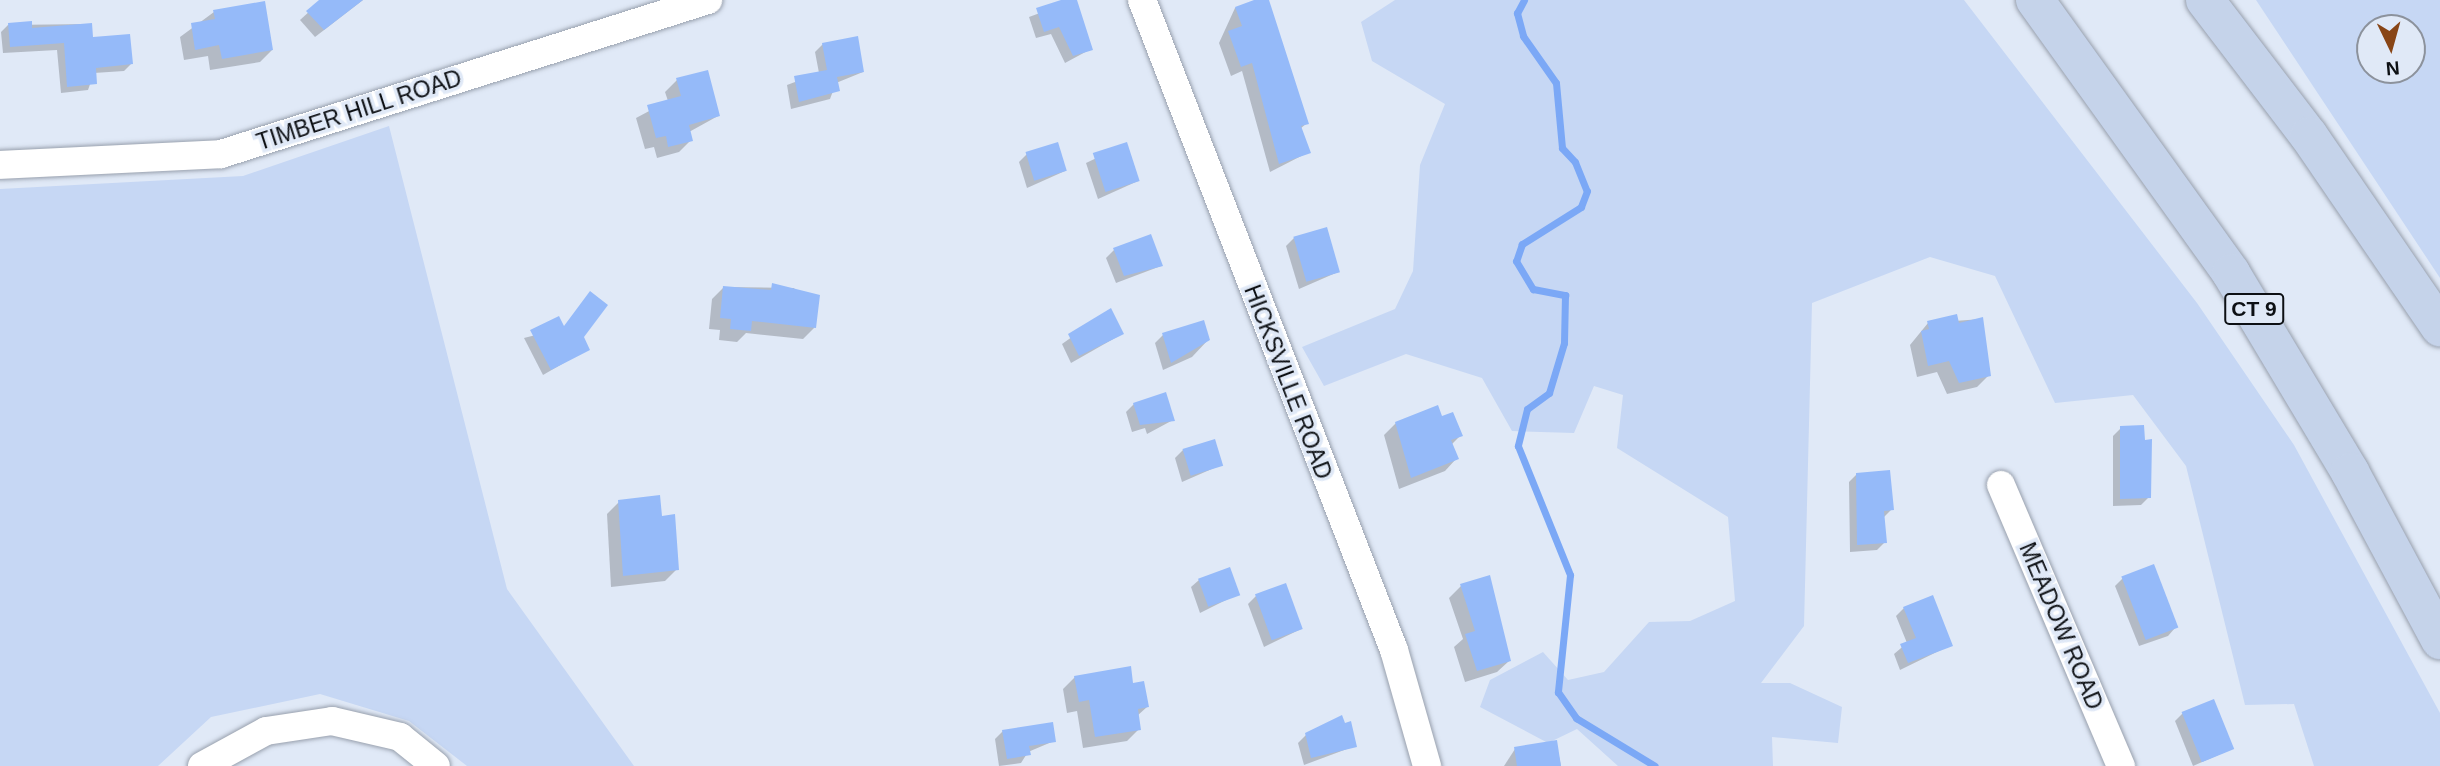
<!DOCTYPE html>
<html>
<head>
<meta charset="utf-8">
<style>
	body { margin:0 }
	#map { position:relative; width:2440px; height:766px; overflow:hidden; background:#e0e9f7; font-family:Arial,sans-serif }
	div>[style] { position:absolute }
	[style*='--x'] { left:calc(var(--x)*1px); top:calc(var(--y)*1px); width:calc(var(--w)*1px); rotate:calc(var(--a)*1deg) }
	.green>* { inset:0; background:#c6d7f4 }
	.shadow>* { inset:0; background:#0003 }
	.stream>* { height:7px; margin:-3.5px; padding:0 3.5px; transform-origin:3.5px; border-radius:3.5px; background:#7ba8f6 }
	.building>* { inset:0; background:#95baf9; transform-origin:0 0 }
	.roads { filter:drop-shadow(0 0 2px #98a0ad) drop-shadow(0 0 2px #98a0ad) }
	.minor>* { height:28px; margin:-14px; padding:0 14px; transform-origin:14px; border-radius:14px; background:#fff }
	.highway>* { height:38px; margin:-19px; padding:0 19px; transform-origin:19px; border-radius:19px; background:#c5d3ea }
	span { translate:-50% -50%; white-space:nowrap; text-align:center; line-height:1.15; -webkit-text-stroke:7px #e0e9f7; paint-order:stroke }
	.shield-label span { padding:2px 5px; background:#e0e9f7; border:2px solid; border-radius:5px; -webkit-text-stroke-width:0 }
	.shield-label { font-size:21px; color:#0d1014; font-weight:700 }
	.street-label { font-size:23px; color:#0d1014 }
	.north { position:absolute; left:2356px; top:14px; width:70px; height:70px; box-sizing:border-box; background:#e0e9f7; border:2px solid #8c929c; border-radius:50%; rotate:175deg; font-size:19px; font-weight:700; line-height:28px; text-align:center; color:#0d1014 }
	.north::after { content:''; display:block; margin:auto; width:24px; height:32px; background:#884516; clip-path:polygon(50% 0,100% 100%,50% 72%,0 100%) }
</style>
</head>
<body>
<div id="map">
	<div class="green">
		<i style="clip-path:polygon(1395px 0,1964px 0,2197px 303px,2294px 445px,2440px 713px,2440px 766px,2314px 766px,2294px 704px,2245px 705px,2186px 466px,2133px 395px,2055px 403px,1995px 276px,1930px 257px,1812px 303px,1804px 626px,1761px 683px,1790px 683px,1842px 707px,1838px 743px,1772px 737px,1773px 766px,1618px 766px,1577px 729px,1548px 743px,1480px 707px,1490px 680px,1543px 652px,1568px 680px,1604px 672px,1649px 622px,1690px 621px,1735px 601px,1728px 517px,1617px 448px,1623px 395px,1594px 386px,1574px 433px,1512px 431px,1482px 378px,1406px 354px,1324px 386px,1302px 347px,1395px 309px,1413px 271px,1420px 165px,1445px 104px,1372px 61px,1361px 22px)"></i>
		<i style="clip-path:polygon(evenodd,2256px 0,2440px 0,2440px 278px,2256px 0,2370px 28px,2412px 28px,2412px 70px,2370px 70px,2370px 28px)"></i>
		<i style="clip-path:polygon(389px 126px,507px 589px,634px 766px,467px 766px,409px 721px,320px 694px,211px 717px,158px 766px,0 766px,0 189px,243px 176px)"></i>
	</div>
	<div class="shadow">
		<i style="clip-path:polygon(322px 0,363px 0,315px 37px,300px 20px)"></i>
		<i style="clip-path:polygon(1075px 0,1091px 49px,1065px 63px,1051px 34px,1036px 38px,1029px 17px)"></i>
		<i style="clip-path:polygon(1267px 0,1307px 123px,1300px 129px,1309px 152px,1270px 172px,1242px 71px,1231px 76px,1219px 43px,1235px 8px)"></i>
		<i style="clip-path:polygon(214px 12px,272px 50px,260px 62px,210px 70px,208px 56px,184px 60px,180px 37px)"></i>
		<i style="clip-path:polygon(90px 24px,91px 39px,131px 64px,124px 71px,94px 73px,88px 90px,61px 93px,57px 50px,3px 53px,1px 32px,8px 25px)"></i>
		<i style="clip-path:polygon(823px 44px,863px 72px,836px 83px,830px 99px,791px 109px,787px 85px,819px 73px,815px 52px)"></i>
		<i style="clip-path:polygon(677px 80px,718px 116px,689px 132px,691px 140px,679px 152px,657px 158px,654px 147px,645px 149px,636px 118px,668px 101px,665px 92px)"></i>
		<i style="clip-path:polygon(1126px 144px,1138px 181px,1098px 199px,1086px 163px)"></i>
		<i style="clip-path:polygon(1027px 154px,1065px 171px,1027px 188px,1019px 162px)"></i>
		<i style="clip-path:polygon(1294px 238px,1338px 272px,1299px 289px,1286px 246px)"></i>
		<i style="clip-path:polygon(1114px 250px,1161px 266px,1116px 283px,1106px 258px)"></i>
		<i style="clip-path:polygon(724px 287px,794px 288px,815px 327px,803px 339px,746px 333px,737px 342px,719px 340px,720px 330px,709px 329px,712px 299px)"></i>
		<i style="clip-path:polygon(1110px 310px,1122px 334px,1071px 363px,1062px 344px)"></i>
		<i style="clip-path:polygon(1981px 319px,1989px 375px,1977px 387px,1947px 394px,1937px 372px,1917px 377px,1910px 345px,1928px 323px)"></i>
		<i style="clip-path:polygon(563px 328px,582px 337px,588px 349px,543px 375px,524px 338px)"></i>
		<i style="clip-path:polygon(1163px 335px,1208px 340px,1192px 357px,1163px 370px,1155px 343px)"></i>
		<i style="clip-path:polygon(1134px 404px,1173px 420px,1147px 434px,1145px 428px,1132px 432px,1126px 412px)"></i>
		<i style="clip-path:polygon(1441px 418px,1461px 435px,1451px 445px,1456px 459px,1445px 471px,1399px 489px,1384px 435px,1396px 423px)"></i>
		<i style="clip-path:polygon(2121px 428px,2149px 497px,2141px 505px,2113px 506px,2113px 436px)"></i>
		<i style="clip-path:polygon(1183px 450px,1221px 465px,1182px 482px,1175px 458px)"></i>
		<i style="clip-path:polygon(1857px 474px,1892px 509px,1884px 517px,1885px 542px,1877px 550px,1850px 552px,1849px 482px)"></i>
		<i style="clip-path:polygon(619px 502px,660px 518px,677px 569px,665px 581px,611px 587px,607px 514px)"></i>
		<i style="clip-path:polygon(2123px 578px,2175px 628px,2168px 636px,2139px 646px,2115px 586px)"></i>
		<i style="clip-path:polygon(1199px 580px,1238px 594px,1200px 613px,1191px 587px)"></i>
		<i style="clip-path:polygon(1461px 586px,1509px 661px,1497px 672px,1465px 682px,1454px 647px,1463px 639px,1449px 598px)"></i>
		<i style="clip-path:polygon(1256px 596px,1301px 629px,1264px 647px,1248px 604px)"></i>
		<i style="clip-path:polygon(1904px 608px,1951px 645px,1900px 670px,1894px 654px,1907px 643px,1896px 616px)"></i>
		<i style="clip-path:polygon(1075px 677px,1132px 685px,1147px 707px,1137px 716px,1139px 729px,1127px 741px,1083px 748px,1077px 711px,1067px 713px,1063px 689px)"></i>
		<i style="clip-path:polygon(2183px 713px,2232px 749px,2193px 766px,2175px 721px)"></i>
		<i style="clip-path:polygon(1003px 731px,1054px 741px,1028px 752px,1021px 763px,999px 766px,995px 739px)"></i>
		<i style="clip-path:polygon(1306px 735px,1355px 746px,1304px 765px,1298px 743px)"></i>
		<i style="clip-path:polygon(1556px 742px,1561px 766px,1504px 766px,1515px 749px)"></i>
	</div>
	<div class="stream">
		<i style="--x:1524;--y:0;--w:15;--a:118"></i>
		<i style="--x:1517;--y:13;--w:24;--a:75"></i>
		<i style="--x:1523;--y:36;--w:57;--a:54.9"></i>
		<i style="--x:1556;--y:83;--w:65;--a:84.7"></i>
		<i style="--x:1562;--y:148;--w:19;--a:47"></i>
		<i style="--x:1575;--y:162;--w:31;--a:68"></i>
		<i style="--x:1587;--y:191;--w:17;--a:111"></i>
		<i style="--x:1581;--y:207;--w:70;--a:147.9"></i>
		<i style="--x:1522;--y:244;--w:18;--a:109"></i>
		<i style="--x:1516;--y:261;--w:33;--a:59"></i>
		<i style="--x:1533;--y:289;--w:33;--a:11"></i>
		<i style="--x:1565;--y:295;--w:48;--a:91.2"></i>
		<i style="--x:1564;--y:343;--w:52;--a:106.7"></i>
		<i style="--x:1549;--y:393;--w:27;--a:144"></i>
		<i style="--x:1527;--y:409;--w:38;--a:104"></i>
		<i style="--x:1518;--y:446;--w:139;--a:68"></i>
		<i style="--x:1570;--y:575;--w:118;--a:95.9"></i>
		<i style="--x:1558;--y:692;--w:32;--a:55"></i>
		<i style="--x:1576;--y:718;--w:92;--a:31.3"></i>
	</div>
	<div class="building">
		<i style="clip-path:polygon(319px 0,363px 0,324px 30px,306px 11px)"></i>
		<i style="clip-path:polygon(1061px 0,1077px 0,1093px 50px,1073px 56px,1059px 27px,1044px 32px,1036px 8px)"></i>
		<i style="clip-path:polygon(1254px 0,1269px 0,1309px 124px,1301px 126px,1311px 153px,1279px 164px,1252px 63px,1241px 67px,1228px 31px,1242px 26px,1235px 7px)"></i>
		<i style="clip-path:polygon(265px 1px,273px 50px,222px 59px,219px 45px,195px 50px,191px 23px,215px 19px,213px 10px)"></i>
		<i style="clip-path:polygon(32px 21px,32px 28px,92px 23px,93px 37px,130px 34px,133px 64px,96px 68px,97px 84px,67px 87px,64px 43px,10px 47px,8px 23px)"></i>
		<i style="clip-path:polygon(858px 36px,864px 72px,837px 77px,840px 91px,799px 102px,794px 76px,827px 70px,822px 43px)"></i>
		<i style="clip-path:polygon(708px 70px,720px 116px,689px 125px,693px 141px,668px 147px,666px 136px,656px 138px,647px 105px,681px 96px,676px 78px)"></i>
		<i style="left:1058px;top:142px;width:30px;height:34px;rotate:73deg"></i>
		<i style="left:1127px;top:142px;width:41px;height:36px;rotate:72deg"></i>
		<i style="left:1327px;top:227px;width:47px;height:35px;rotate:74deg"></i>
		<i style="clip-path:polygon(1151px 234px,1163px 266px,1124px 276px,1113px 248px)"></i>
		<i style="clip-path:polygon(772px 283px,820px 295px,816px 328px,752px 321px,751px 331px,730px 329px,731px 319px,720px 318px,723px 286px,771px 290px)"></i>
		<i style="clip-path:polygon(590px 291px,608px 305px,584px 337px,590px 350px,551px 370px,530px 330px,559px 316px,564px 326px)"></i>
		<i style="clip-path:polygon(1111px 308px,1124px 334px,1079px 356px,1068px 334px)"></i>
		<i style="clip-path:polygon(1957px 314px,1959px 323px,1983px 317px,1991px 376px,1959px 383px,1949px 361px,1928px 366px,1921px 331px,1929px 329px,1927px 321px)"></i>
		<i style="clip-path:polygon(1204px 320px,1210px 340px,1171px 363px,1162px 333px)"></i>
		<i style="clip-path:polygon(1166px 392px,1175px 421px,1140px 425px,1133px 403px)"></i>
		<i style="clip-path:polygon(1438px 405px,1442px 416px,1453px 412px,1463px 436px,1451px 440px,1459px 459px,1411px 478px,1395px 422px)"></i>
		<i style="clip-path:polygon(2144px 425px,2145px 440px,2152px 439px,2151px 498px,2120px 499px,2120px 426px)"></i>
		<i style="left:1215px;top:439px;width:28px;height:34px;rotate:73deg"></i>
		<i style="clip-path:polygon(1890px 470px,1894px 510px,1884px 511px,1887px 543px,1857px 545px,1856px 473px)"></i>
		<i style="clip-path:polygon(660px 495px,662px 516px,675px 514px,679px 570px,623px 576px,618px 500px)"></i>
		<i style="left:2154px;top:564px;width:68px;height:35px;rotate:69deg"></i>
		<i style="left:1230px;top:567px;width:30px;height:34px;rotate:70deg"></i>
		<i style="clip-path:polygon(1490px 575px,1511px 661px,1477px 671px,1465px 634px,1475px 631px,1460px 584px)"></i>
		<i style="left:1286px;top:583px;width:49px;height:33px;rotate:70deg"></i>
		<i style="clip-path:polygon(1933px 595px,1953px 646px,1908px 663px,1900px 644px,1916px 638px,1903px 607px)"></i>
		<i style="clip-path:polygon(1131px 666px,1133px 683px,1144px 681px,1149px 707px,1138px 709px,1141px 730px,1095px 737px,1089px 700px,1079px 702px,1074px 676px)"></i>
		<i style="left:2214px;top:699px;width:54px;height:35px;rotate:68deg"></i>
		<i style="clip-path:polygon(1342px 715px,1345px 723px,1351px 721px,1357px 747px,1311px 758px,1305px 733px)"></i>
		<i style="clip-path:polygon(1053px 722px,1056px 742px,1029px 746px,1031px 755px,1007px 759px,1002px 730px)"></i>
		<i style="clip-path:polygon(1557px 740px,1561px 766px,1517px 766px,1514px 747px)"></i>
	</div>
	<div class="roads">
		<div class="minor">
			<i style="--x:1142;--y:0;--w:697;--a:68.81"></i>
			<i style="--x:1394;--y:650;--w:121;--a:74.1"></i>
			<i style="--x:0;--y:165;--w:221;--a:-2.8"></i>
			<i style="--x:221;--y:154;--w:511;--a:-17.55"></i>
			<i style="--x:2001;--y:485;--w:306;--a:66.9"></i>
			<i style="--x:202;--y:766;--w:73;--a:-28.7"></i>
			<i style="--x:266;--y:731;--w:67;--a:-8.6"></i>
			<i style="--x:332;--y:721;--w:70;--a:13.2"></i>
			<i style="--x:400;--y:737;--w:46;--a:38.9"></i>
		</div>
		<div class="highway">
			<i style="--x:2035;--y:0;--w:336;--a:54.3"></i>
			<i style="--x:2231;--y:273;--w:232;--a:59.1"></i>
			<i style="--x:2350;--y:472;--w:191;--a:61.8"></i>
			<i style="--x:2205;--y:0;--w:171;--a:52.6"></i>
			<i style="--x:2309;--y:136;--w:232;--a:55.6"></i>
		</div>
	</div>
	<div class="shield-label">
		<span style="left:2254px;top:309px">CT 9</span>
	</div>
	<div class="street-label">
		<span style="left:359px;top:110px;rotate:-18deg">TIMBER HILL ROAD</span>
		<span style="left:1288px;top:382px;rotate:69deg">HICKSVILLE ROAD</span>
		<span style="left:2061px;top:626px;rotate:67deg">MEADOW ROAD</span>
	</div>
	<div class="north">N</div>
</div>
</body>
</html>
